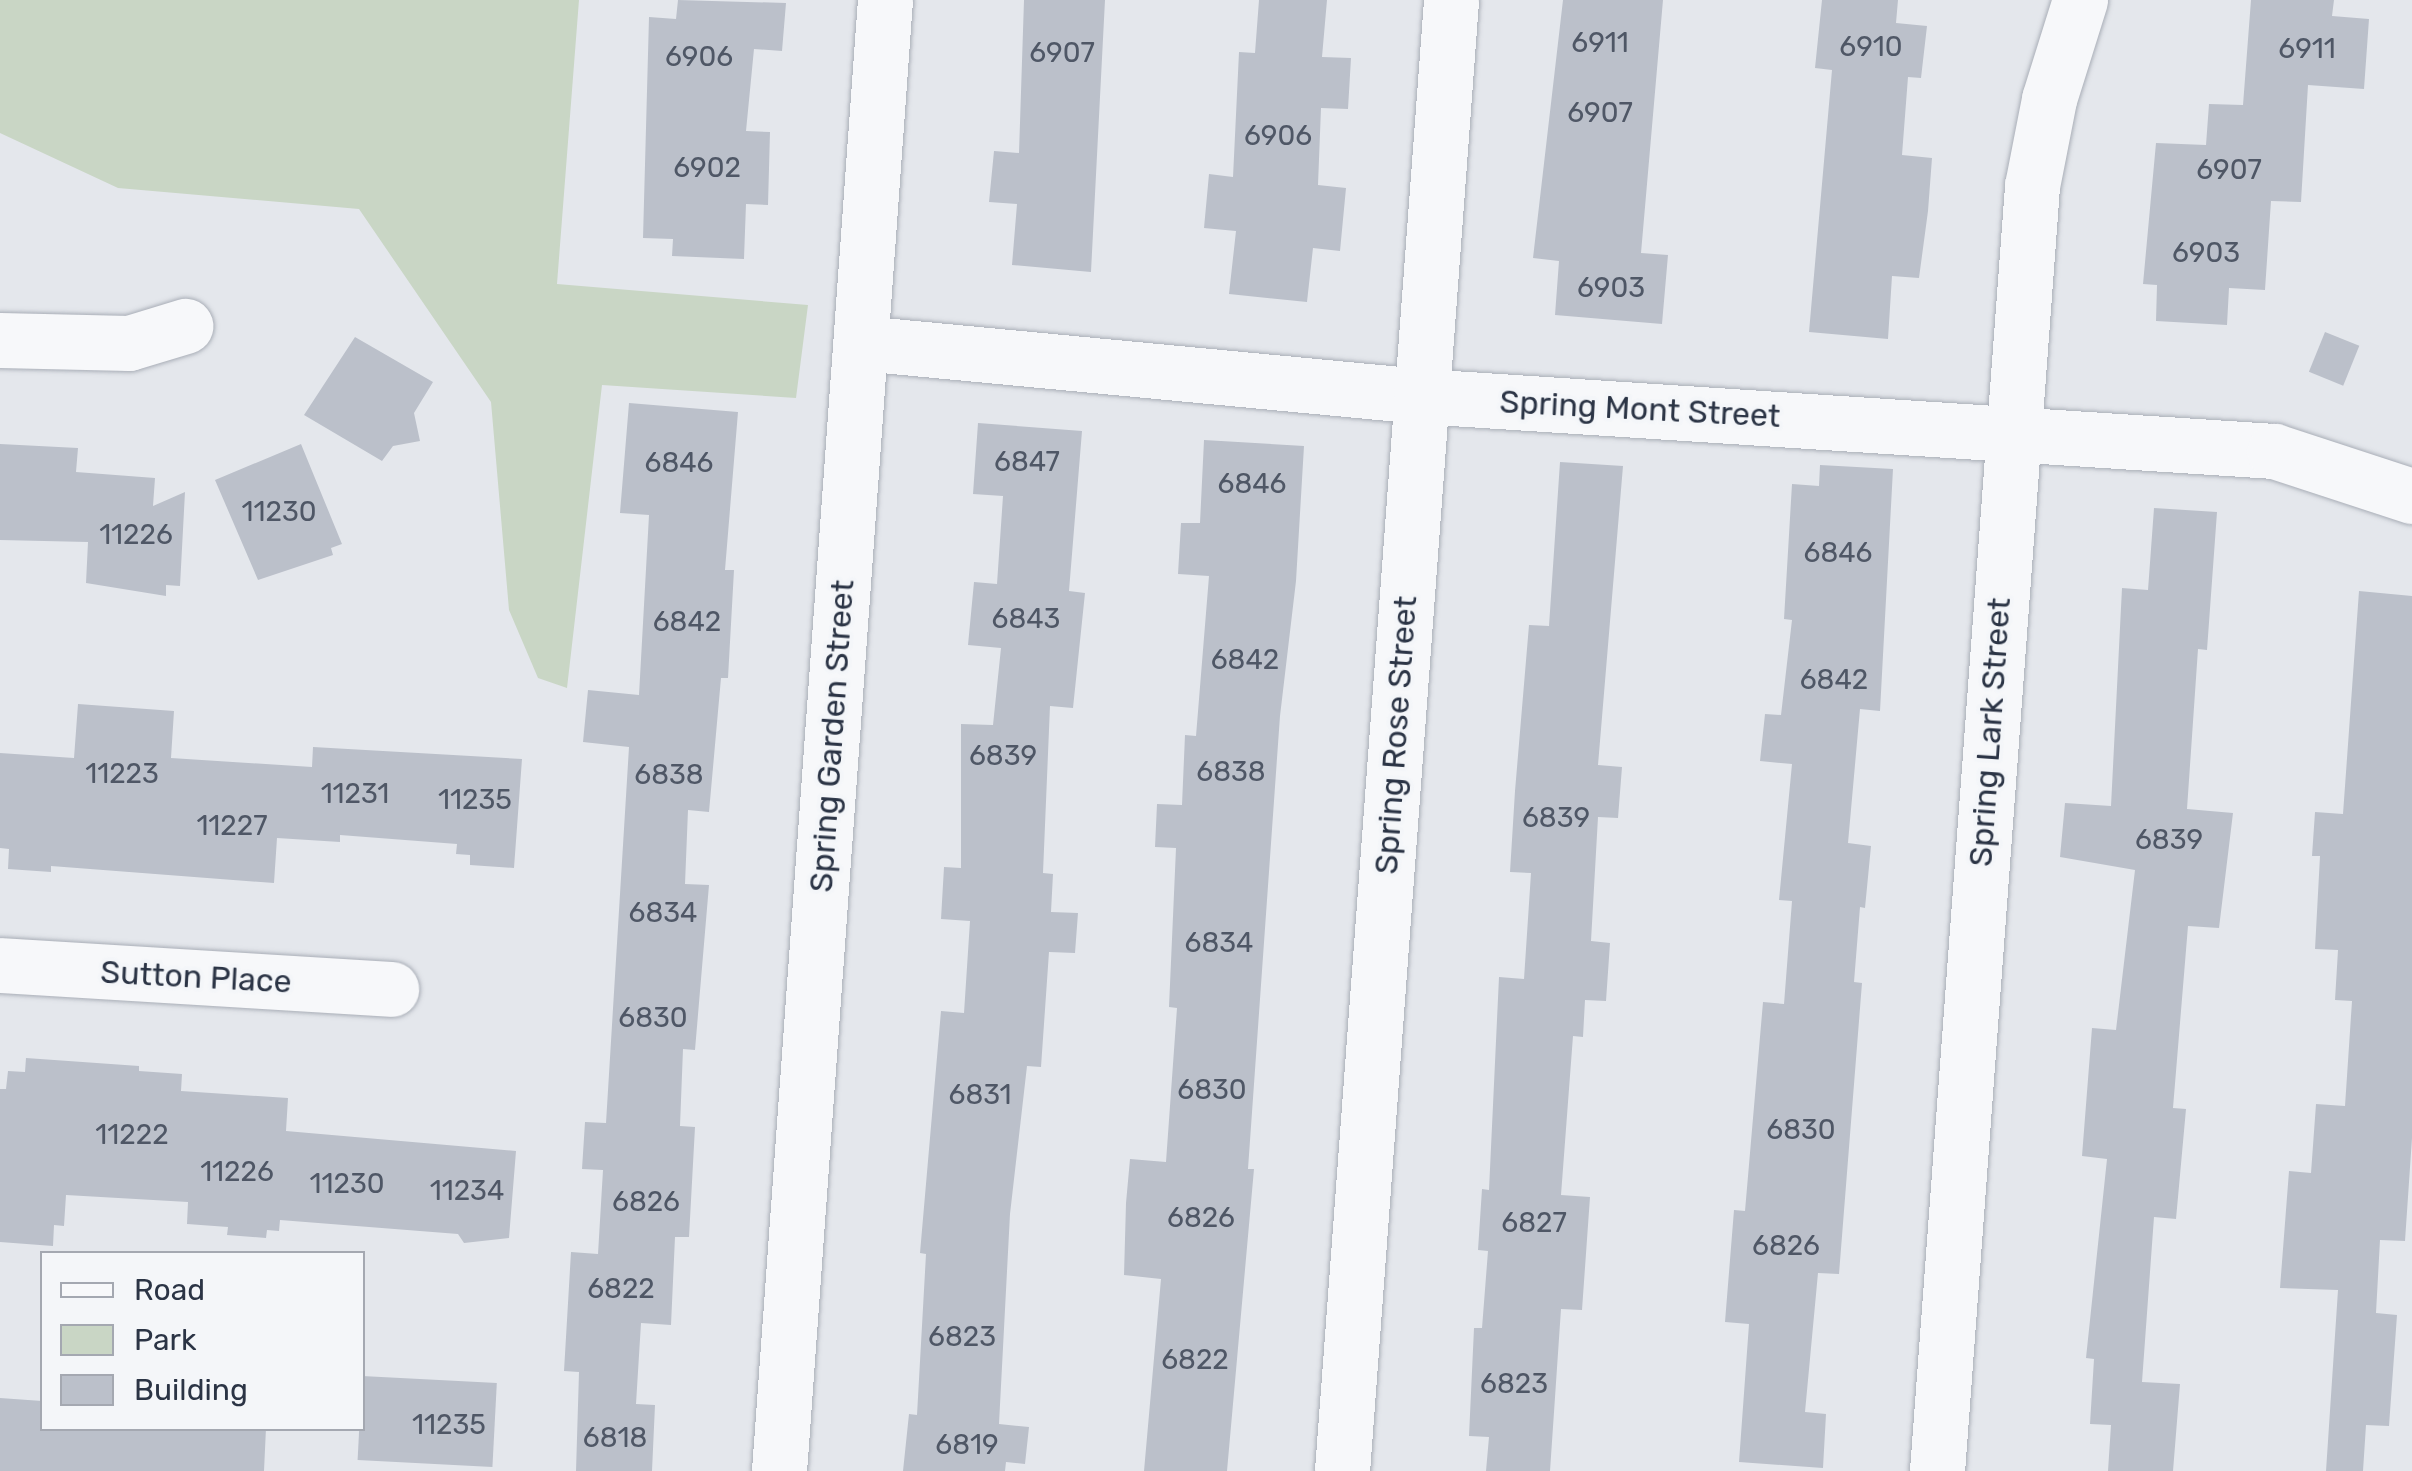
<!DOCTYPE html>
<html>
<head>
<meta charset="utf-8">
<style>
	body { margin:0 }
	#map { position:relative; width:2412px; height:1471px; overflow:hidden; background:#e4e7ec; font-family:Rubik,sans-serif }
	div>[style] { position:absolute }
	[style*='--x'] { left:calc(var(--x)*1px); top:calc(var(--y)*1px); width:calc(var(--w)*1px); rotate:calc(var(--a)*1deg) }
	.green>* { inset:0; background:#c9d6c5 }
	.building>* { inset:0; background:#bbc0ca; transform-origin:0 0 }
	.roads { filter:drop-shadow(0 0 2px #a9aeb7) drop-shadow(0 0 2px #a9aeb7) }
	.minor>* { height:55px; margin:-27.5px; padding:0 27.5px; transform-origin:27.5px; border-radius:27.5px; background:#f7f8fa }
	span { translate:-50% -50%; white-space:nowrap; text-align:center; line-height:1.15; -webkit-text-stroke:8px #f4f6f9; paint-order:stroke }
	.number-label { font-size:28px; color:#4f5766 }
	.number-label span { -webkit-text-stroke-width:0 }
	.street-label { font-size:32px; color:#2b3445 }
	.legend { position:absolute; left:40px; top:1251px; width:325px; height:180px; box-sizing:border-box; background:#f4f6f9; border:2px solid #a4a8b1; margin:0; padding:12px 18px; list-style:none; font-size:30px; color:#2b3445 }
	.legend li { display:flex; align-items:center; gap:20px; height:50px }
	.legend b { width:50px; border:2px solid #a4a8b1 }
</style>
</head>
<body>
<div id="map">
	<div class="green">
		<i style="clip-path:polygon(0 0,579px 0,557px 284px,808px 305px,796px 398px,602px 385px,567px 688px,538px 678px,509px 610px,491px 402px,359px 209px,118px 188px,0 133px)"></i>
	</div>
	<div class="building">
		<i style="clip-path:polygon(678px 0,786px 3px,782px 51px,754px 49px,746px 131px,770px 132px,768px 205px,746px 204px,744px 259px,672px 256px,673px 239px,643px 238px,649px 17px,676px 19px)"></i>
		<i style="clip-path:polygon(1024px 0,1105px 0,1091px 272px,1012px 265px,1017px 204px,989px 202px,994px 151px,1019px 153px)"></i>
		<i style="clip-path:polygon(1259px 0,1327px 0,1322px 57px,1351px 58px,1348px 109px,1321px 108px,1318px 185px,1346px 188px,1340px 251px,1313px 248px,1307px 302px,1229px 294px,1236px 231px,1204px 228px,1209px 174px,1233px 177px,1239px 52px,1255px 53px)"></i>
		<i style="clip-path:polygon(1563px 0,1663px 0,1641px 253px,1668px 255px,1662px 324px,1555px 315px,1559px 261px,1533px 258px)"></i>
		<i style="clip-path:polygon(1822px 0,1898px 0,1896px 23px,1927px 26px,1921px 78px,1908px 77px,1902px 155px,1932px 158px,1928px 211px,1919px 278px,1892px 276px,1888px 339px,1809px 332px,1832px 70px,1815px 68px)"></i>
		<i style="clip-path:polygon(2251px 0,2334px 0,2332px 16px,2369px 19px,2364px 89px,2308px 85px,2301px 202px,2271px 201px,2265px 290px,2229px 288px,2227px 325px,2156px 321px,2157px 285px,2143px 284px,2156px 143px,2206px 145px,2209px 104px,2243px 105px)"></i>
		<i style="left:2325px;top:332px;width:37px;height:43px;rotate:22deg"></i>
		<i style="clip-path:polygon(355px 337px,433px 382px,414px 413px,420px 441px,393px 446px,382px 461px,304px 415px)"></i>
		<i style="clip-path:polygon(629px 403px,738px 412px,725px 570px,734px 570px,728px 678px,721px 678px,709px 812px,688px 810px,685px 884px,709px 885px,695px 1050px,683px 1049px,680px 1126px,695px 1127px,689px 1237px,675px 1237px,671px 1325px,641px 1323px,636px 1404px,655px 1405px,652px 1471px,576px 1471px,579px 1372px,564px 1371px,571px 1252px,598px 1254px,603px 1170px,582px 1169px,585px 1122px,606px 1123px,629px 747px,583px 742px,588px 690px,639px 695px,649px 515px,620px 513px)"></i>
		<i style="clip-path:polygon(978px 423px,1082px 431px,1069px 591px,1085px 593px,1073px 708px,1050px 706px,1043px 873px,1053px 874px,1051px 912px,1078px 913px,1075px 953px,1049px 952px,1041px 1067px,1027px 1066px,1010px 1214px,999px 1424px,1029px 1427px,1025px 1464px,1006px 1462px,1005px 1471px,903px 1471px,909px 1414px,917px 1415px,926px 1254px,920px 1253px,941px 1011px,964px 1013px,970px 921px,941px 919px,944px 867px,961px 868px,961px 724px,993px 725px,1001px 648px,968px 645px,974px 582px,997px 584px,1003px 496px,973px 494px)"></i>
		<i style="clip-path:polygon(1204px 440px,1304px 446px,1296px 581px,1280px 716px,1248px 1169px,1254px 1169px,1227px 1471px,1144px 1471px,1161px 1279px,1124px 1275px,1126px 1203px,1130px 1159px,1166px 1162px,1177px 1008px,1169px 1007px,1176px 848px,1155px 847px,1157px 804px,1182px 805px,1185px 735px,1196px 736px,1209px 576px,1178px 574px,1181px 523px,1200px 523px)"></i>
		<i style="clip-path:polygon(0 444px,78px 448px,76px 472px,155px 478px,153px 506px,185px 492px,180px 586px,166px 585px,166px 596px,86px 583px,88px 542px,0 540px)"></i>
		<i style="clip-path:polygon(301px 444px,342px 544px,331px 548px,333px 555px,258px 580px,215px 480px)"></i>
		<i style="clip-path:polygon(1560px 462px,1623px 466px,1598px 765px,1622px 767px,1618px 818px,1598px 817px,1591px 941px,1610px 943px,1606px 1001px,1585px 1000px,1583px 1037px,1573px 1036px,1561px 1195px,1590px 1197px,1582px 1310px,1561px 1309px,1550px 1471px,1486px 1471px,1489px 1437px,1469px 1436px,1474px 1328px,1482px 1328px,1488px 1251px,1478px 1250px,1482px 1189px,1489px 1190px,1499px 977px,1524px 979px,1531px 873px,1510px 872px,1515px 791px,1529px 625px,1549px 626px)"></i>
		<i style="clip-path:polygon(1820px 465px,1893px 469px,1880px 711px,1860px 709px,1848px 843px,1871px 846px,1865px 908px,1860px 907px,1854px 982px,1862px 983px,1839px 1274px,1818px 1273px,1805px 1412px,1826px 1414px,1823px 1468px,1739px 1462px,1749px 1324px,1725px 1322px,1734px 1210px,1745px 1211px,1763px 1002px,1784px 1004px,1792px 901px,1779px 900px,1792px 764px,1760px 761px,1765px 714px,1781px 715px,1792px 620px,1784px 619px,1792px 484px,1819px 486px)"></i>
		<i style="clip-path:polygon(2154px 508px,2217px 512px,2207px 650px,2198px 649px,2187px 809px,2233px 813px,2219px 928px,2188px 926px,2173px 1108px,2186px 1109px,2176px 1219px,2154px 1217px,2142px 1382px,2180px 1384px,2173px 1471px,2108px 1471px,2111px 1425px,2090px 1424px,2094px 1359px,2086px 1358px,2107px 1159px,2082px 1156px,2092px 1028px,2116px 1030px,2135px 870px,2060px 857px,2065px 803px,2111px 806px,2122px 588px,2148px 590px)"></i>
		<i style="clip-path:polygon(2359px 591px,2412px 596px,2412px 1138px,2405px 1241px,2380px 1240px,2376px 1313px,2397px 1315px,2389px 1426px,2366px 1425px,2363px 1471px,2326px 1471px,2338px 1290px,2280px 1288px,2289px 1171px,2311px 1173px,2316px 1104px,2345px 1106px,2352px 1001px,2335px 1000px,2338px 950px,2315px 949px,2320px 856px,2312px 856px,2315px 812px,2343px 814px)"></i>
		<i style="clip-path:polygon(78px 704px,174px 711px,171px 758px,312px 767px,313px 747px,522px 759px,514px 868px,470px 865px,470px 855px,456px 854px,457px 844px,340px 835px,340px 842px,277px 838px,274px 883px,51px 866px,51px 872px,8px 869px,9px 849px,0 848px,0 753px,74px 758px)"></i>
		<i style="clip-path:polygon(26px 1058px,139px 1066px,139px 1071px,182px 1074px,181px 1091px,288px 1098px,286px 1131px,516px 1151px,509px 1238px,464px 1243px,458px 1234px,280px 1220px,279px 1231px,267px 1230px,266px 1238px,227px 1235px,228px 1227px,187px 1224px,188px 1202px,66px 1195px,64px 1226px,54px 1225px,53px 1246px,0 1242px,0 1089px,6px 1089px,8px 1071px,25px 1072px)"></i>
		<i style="left:362px;top:1376px;width:135px;height:84px;rotate:3deg"></i>
		<i style="clip-path:polygon(0 1398px,42px 1401px,42px 1428px,266px 1428px,264px 1471px,0 1471px)"></i>
	</div>
	<div class="roads">
		<div class="minor">
			<i style="--x:0;--y:340;--w:129;--a:1.3"></i>
			<i style="--x:129;--y:343;--w:59;--a:-16.9"></i>
			<i style="--x:861;--y:343;--w:563;--a:5.41"></i>
			<i style="--x:1421;--y:396;--w:855;--a:3.69"></i>
			<i style="--x:2274;--y:451;--w:145;--a:18.1"></i>
			<i style="--x:0;--y:965;--w:392;--a:3.5"></i>
			<i style="--x:779;--y:1471;--w:1475;--a:-85.88"></i>
			<i style="--x:1342;--y:1471;--w:1475;--a:-85.76"></i>
			<i style="--x:1937;--y:1471;--w:1289;--a:-85.77"></i>
			<i style="--x:2032;--y:186;--w:89;--a:-78.9"></i>
			<i style="--x:2049;--y:99;--w:104;--a:-72.6"></i>
		</div>
	</div>
	<div class="number-label">
		<span style="left:1600px;top:43px">6911</span>
		<span style="left:1871px;top:47px">6910</span>
		<span style="left:2307px;top:49px">6911</span>
		<span style="left:1062px;top:53px">6907</span>
		<span style="left:699px;top:57px">6906</span>
		<span style="left:1600px;top:113px">6907</span>
		<span style="left:1278px;top:136px">6906</span>
		<span style="left:707px;top:168px">6902</span>
		<span style="left:2229px;top:170px">6907</span>
		<span style="left:2206px;top:253px">6903</span>
		<span style="left:1611px;top:288px">6903</span>
		<span style="left:1027px;top:462px">6847</span>
		<span style="left:679px;top:463px">6846</span>
		<span style="left:1252px;top:484px">6846</span>
		<span style="left:279px;top:512px">11230</span>
		<span style="left:136px;top:535px">11226</span>
		<span style="left:1838px;top:553px">6846</span>
		<span style="left:1026px;top:619px">6843</span>
		<span style="left:687px;top:622px">6842</span>
		<span style="left:1245px;top:660px">6842</span>
		<span style="left:1834px;top:680px">6842</span>
		<span style="left:1003px;top:756px">6839</span>
		<span style="left:1231px;top:772px">6838</span>
		<span style="left:122px;top:774px">11223</span>
		<span style="left:669px;top:775px">6838</span>
		<span style="left:355px;top:794px">11231</span>
		<span style="left:475px;top:800px">11235</span>
		<span style="left:1556px;top:818px">6839</span>
		<span style="left:232px;top:826px">11227</span>
		<span style="left:2169px;top:840px">6839</span>
		<span style="left:663px;top:913px">6834</span>
		<span style="left:1219px;top:943px">6834</span>
		<span style="left:653px;top:1018px">6830</span>
		<span style="left:1212px;top:1090px">6830</span>
		<span style="left:980px;top:1095px">6831</span>
		<span style="left:1801px;top:1130px">6830</span>
		<span style="left:132px;top:1135px">11222</span>
		<span style="left:237px;top:1172px">11226</span>
		<span style="left:347px;top:1184px">11230</span>
		<span style="left:467px;top:1191px">11234</span>
		<span style="left:646px;top:1202px">6826</span>
		<span style="left:1201px;top:1218px">6826</span>
		<span style="left:1534px;top:1223px">6827</span>
		<span style="left:1786px;top:1246px">6826</span>
		<span style="left:621px;top:1289px">6822</span>
		<span style="left:962px;top:1337px">6823</span>
		<span style="left:1195px;top:1360px">6822</span>
		<span style="left:1514px;top:1384px">6823</span>
		<span style="left:449px;top:1425px">11235</span>
		<span style="left:615px;top:1438px">6818</span>
		<span style="left:967px;top:1445px">6819</span>
	</div>
	<div class="street-label">
		<span style="left:1640px;top:409px;rotate:3deg">Spring Mont Street</span>
		<span style="left:1990px;top:732px;rotate:-86deg">Spring Lark Street</span>
		<span style="left:1396px;top:735px;rotate:-86deg">Spring Rose Street</span>
		<span style="left:832px;top:736px;rotate:-86deg">Spring Garden Street</span>
		<span style="left:196px;top:977px;rotate:3deg">Sutton Place</span>
	</div>
	<ul class="legend">
	<li><b style="height:12px;background:#f7f8fa"></b>Road</li>
	<li><b style="height:28px;background:#c9d6c5"></b>Park</li>
	<li><b style="height:28px;background:#bbc0ca"></b>Building</li>
	</ul>
</div>
</body>
</html>
